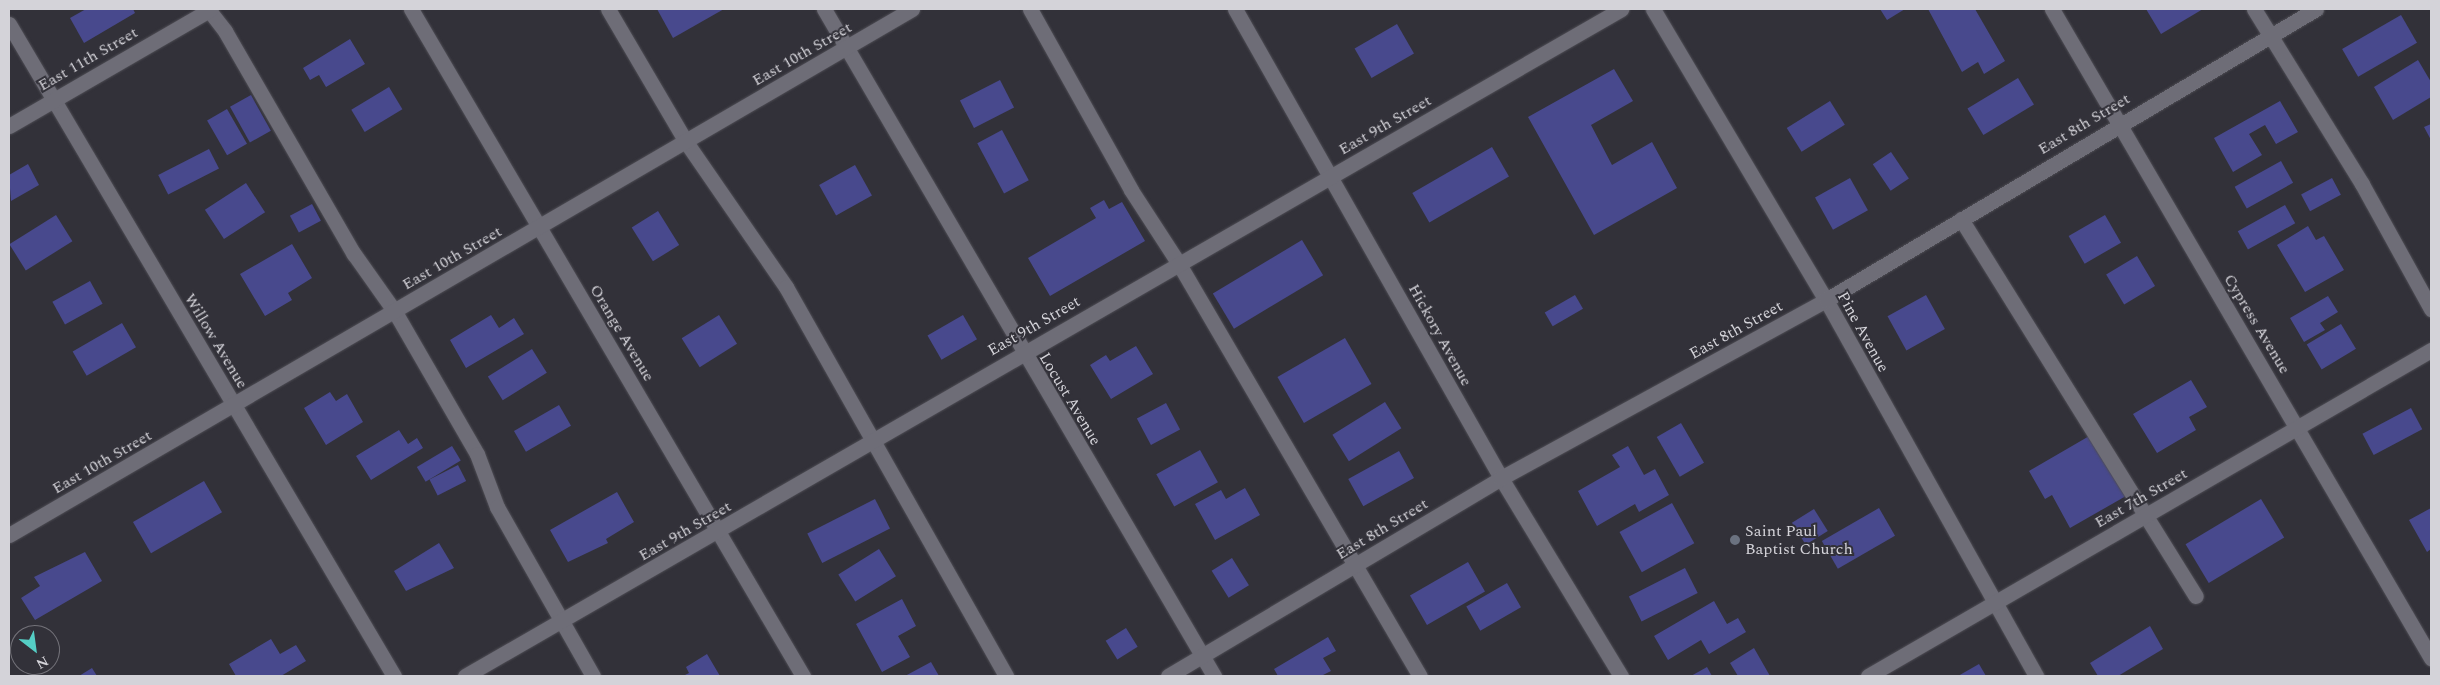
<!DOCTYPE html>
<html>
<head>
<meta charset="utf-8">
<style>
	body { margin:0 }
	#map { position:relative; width:2440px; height:685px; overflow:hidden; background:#323139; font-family:Spectral,serif }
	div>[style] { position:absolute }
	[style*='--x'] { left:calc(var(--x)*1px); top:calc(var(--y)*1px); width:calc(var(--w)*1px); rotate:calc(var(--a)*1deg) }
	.building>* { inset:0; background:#48498d; transform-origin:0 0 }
	.roads { filter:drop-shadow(0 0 1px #4e4d54) drop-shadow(0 0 1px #4e4d54) }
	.minor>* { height:15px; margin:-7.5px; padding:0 7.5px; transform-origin:7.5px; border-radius:7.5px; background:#6e6d77 }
	.dots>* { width:14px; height:14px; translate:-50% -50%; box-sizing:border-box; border:2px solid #323139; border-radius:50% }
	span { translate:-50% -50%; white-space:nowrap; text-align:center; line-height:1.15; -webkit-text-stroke:4px #323139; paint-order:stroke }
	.street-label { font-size:16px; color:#d4d3d9 }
	.poi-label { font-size:16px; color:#d4d3d9 }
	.left { translate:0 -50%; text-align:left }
	.frame { position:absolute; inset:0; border:10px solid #d4d3d9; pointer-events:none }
	.north { position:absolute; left:10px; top:625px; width:50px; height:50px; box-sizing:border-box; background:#323139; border:1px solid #737279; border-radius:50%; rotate:150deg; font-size:14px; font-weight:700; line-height:20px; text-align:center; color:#d4d3d9 }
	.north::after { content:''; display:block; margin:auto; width:18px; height:22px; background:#55cec5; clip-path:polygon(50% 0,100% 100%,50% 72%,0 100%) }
</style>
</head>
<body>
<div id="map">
	<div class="building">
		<i style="clip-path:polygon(86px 9px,133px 9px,135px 13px,84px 43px,70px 18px)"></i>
		<i style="clip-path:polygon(657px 9px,724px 9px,673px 38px)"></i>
		<i style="clip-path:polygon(1880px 9px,1905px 9px,1887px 20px)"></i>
		<i style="clip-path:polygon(1928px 9px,1975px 9px,2005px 61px,1984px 74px,1978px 62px,1962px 72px)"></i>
		<i style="clip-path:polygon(2146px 9px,2203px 9px,2161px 34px)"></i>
		<i style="left:2401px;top:15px;width:32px;height:68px;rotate:60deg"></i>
		<i style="left:1397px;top:24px;width:34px;height:49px;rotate:60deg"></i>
		<i style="clip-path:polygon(350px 39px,365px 64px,326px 87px,319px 75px,310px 80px,303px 68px)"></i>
		<i style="clip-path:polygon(2418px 60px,2431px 82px,2431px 97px,2393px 120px,2374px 87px)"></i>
		<i style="clip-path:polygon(1614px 69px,1633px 101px,1591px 125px,1612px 165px,1652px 142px,1677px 188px,1594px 235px,1528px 117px)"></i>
		<i style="left:2018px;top:78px;width:31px;height:59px;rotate:59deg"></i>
		<i style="left:1000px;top:80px;width:31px;height:45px;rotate:63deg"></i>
		<i style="left:389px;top:87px;width:26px;height:44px;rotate:59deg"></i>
		<i style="left:251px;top:95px;width:41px;height:24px;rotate:61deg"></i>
		<i style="left:1830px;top:101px;width:28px;height:51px;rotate:58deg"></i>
		<i style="clip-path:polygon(2280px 101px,2298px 132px,2276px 144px,2265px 125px,2249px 134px,2262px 155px,2233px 172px,2214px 138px)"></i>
		<i style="left:227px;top:109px;width:40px;height:23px;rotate:60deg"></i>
		<i style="clip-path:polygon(2431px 124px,2431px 140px,2424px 127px)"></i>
		<i style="left:1002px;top:130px;width:57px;height:28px;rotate:62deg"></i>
		<i style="left:1492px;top:147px;width:34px;height:92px;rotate:60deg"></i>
		<i style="left:209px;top:149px;width:22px;height:57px;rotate:63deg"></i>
		<i style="left:1891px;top:152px;width:32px;height:22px;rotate:56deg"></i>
		<i style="left:2281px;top:161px;width:25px;height:53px;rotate:61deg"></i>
		<i style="clip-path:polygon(28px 164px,39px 185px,11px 201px,9px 175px)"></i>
		<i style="left:855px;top:165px;width:35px;height:41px;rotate:61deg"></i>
		<i style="left:1850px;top:178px;width:37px;height:40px;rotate:61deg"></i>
		<i style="left:2332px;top:178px;width:19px;height:35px;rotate:62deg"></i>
		<i style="left:246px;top:183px;width:35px;height:49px;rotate:57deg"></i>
		<i style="clip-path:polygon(1104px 200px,1109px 209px,1122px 202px,1145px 241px,1050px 296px,1028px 258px,1096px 218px,1090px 208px)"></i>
		<i style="left:312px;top:204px;width:19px;height:25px;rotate:62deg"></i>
		<i style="left:2285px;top:205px;width:21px;height:54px;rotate:61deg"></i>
		<i style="left:658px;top:211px;width:40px;height:31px;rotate:58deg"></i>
		<i style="left:56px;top:215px;width:31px;height:55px;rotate:58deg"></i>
		<i style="left:2105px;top:215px;width:32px;height:42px;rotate:60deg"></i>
		<i style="clip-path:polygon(2308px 226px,2316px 240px,2324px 236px,2344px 270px,2305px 292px,2277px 245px)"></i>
		<i style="left:1302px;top:240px;width:41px;height:104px;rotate:59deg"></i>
		<i style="clip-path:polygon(292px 244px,312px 278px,288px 293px,292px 300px,265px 316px,240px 274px)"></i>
		<i style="left:2137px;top:256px;width:35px;height:36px;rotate:59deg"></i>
		<i style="left:90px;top:281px;width:26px;height:43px;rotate:61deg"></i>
		<i style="left:1575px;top:295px;width:16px;height:35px;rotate:60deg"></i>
		<i style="left:1926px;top:295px;width:39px;height:44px;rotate:61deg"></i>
		<i style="clip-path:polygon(2328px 296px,2338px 312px,2320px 323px,2325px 330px,2304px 342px,2290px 318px)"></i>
		<i style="clip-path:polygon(491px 315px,499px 328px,514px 318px,524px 334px,466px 368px,450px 340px)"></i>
		<i style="left:719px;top:315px;width:34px;height:44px;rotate:58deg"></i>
		<i style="left:963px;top:315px;width:28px;height:41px;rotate:60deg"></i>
		<i style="left:122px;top:323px;width:28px;height:57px;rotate:60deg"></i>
		<i style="left:2341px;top:324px;width:29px;height:40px;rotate:59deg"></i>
		<i style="left:1345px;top:338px;width:53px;height:78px;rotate:60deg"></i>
		<i style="clip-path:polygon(1136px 346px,1153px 374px,1111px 399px,1090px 365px,1106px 355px,1110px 361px)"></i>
		<i style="left:532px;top:349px;width:28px;height:52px;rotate:58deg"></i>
		<i style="clip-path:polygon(2191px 380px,2207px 407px,2189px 417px,2196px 430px,2157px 453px,2133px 414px)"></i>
		<i style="clip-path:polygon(330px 392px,336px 401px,347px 394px,363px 422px,326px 445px,304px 408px)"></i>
		<i style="left:1385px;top:402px;width:31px;height:62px;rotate:58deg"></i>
		<i style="left:1166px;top:403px;width:30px;height:33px;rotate:62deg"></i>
		<i style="left:559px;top:405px;width:24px;height:52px;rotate:60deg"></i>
		<i style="left:2411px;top:408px;width:24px;height:55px;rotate:62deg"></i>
		<i style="left:1681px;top:423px;width:46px;height:28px;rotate:60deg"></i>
		<i style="clip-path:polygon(399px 430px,408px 444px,417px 438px,423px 448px,371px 480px,356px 456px)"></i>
		<i style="clip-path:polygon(2091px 435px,2126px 496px,2070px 528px,2052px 495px,2045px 499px,2029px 471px)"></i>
		<i style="left:452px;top:446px;width:17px;height:41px;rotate:59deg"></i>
		<i style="clip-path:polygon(1628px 446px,1644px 475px,1655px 469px,1669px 495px,1639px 512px,1635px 504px,1597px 526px,1578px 491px,1620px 467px,1612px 455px)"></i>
		<i style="left:1200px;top:450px;width:37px;height:50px;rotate:61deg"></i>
		<i style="left:1399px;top:451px;width:31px;height:58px;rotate:61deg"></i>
		<i style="left:458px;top:465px;width:18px;height:32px;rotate:63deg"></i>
		<i style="left:204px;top:481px;width:36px;height:82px;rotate:60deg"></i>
		<i style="clip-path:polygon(1245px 488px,1260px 515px,1215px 540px,1195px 504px,1221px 490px,1226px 499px)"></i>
		<i style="clip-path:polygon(617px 492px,634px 522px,606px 539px,608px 543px,568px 562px,550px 530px)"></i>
		<i style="left:875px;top:499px;width:33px;height:76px;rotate:63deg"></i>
		<i style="left:2261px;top:499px;width:45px;height:88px;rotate:59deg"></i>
		<i style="left:1672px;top:503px;width:46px;height:60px;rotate:61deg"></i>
		<i style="left:1879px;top:508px;width:32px;height:66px;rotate:60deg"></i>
		<i style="clip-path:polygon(2431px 508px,2431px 549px,2427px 552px,2409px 520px)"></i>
		<i style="left:1814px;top:509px;width:26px;height:26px;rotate:58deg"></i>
		<i style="clip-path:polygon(439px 543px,454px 568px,406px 591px,394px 571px)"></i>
		<i style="left:879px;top:549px;width:32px;height:48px;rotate:58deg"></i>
		<i style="clip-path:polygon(85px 552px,102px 581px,35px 620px,21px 598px,40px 586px,34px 577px)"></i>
		<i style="left:1232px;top:558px;width:32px;height:24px;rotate:58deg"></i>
		<i style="left:1468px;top:562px;width:34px;height:67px;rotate:60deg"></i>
		<i style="left:1685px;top:568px;width:28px;height:63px;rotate:63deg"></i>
		<i style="left:1507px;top:583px;width:28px;height:47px;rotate:60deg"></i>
		<i style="clip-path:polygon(902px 599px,916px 626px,898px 636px,910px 657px,882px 672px,856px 624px)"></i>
		<i style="clip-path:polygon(1714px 601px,1727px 624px,1738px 618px,1746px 632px,1709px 654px,1701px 640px,1668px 660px,1654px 636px)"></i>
		<i style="clip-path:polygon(2150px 626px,2163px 649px,2118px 676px,2098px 676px,2090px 663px)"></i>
		<i style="left:1126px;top:628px;width:22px;height:24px;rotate:58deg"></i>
		<i style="clip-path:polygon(1328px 637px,1336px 651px,1323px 658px,1331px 671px,1321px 676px,1278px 676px,1274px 669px)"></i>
		<i style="clip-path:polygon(271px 639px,280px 654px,296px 645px,306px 661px,281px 676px,236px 676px,229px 664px)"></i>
		<i style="clip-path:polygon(1754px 648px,1770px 676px,1738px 676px,1730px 663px)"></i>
		<i style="clip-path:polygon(707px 654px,720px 676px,683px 676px,689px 673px,686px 667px)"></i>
		<i style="clip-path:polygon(931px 662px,939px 676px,905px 676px)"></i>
		<i style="clip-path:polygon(1979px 664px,1986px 676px,1958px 676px)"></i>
		<i style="clip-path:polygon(1707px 667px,1712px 676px,1691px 676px)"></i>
		<i style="clip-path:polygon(92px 668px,97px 676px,79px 676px)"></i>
	</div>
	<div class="roads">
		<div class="minor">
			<i style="--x:208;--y:9;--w:28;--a:52"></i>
			<i style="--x:225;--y:31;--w:258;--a:60"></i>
			<i style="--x:354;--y:254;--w:71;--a:54.7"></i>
			<i style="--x:395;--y:312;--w:164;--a:60"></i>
			<i style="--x:477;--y:454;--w:57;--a:69.3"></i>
			<i style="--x:497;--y:507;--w:194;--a:60.4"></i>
			<i style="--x:411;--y:9;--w:774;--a:59.56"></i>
			<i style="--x:608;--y:9;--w:154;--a:59.6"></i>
			<i style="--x:686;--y:142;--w:176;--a:55.4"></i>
			<i style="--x:786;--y:287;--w:447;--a:60.5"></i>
			<i style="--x:824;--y:9;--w:773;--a:59.68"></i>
			<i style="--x:1030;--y:9;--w:207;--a:60.8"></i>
			<i style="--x:1131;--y:190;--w:88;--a:57"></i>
			<i style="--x:1179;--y:264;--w:477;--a:59.7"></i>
			<i style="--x:1235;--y:9;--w:539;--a:60.44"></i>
			<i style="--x:1501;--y:478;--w:232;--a:58.8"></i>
			<i style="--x:1653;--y:9;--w:339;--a:59.3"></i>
			<i style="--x:1826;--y:300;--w:431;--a:60.8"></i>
			<i style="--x:2052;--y:9;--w:752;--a:59.72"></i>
			<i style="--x:2254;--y:9;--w:206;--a:58.3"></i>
			<i style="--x:2362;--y:184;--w:143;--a:61.1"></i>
			<i style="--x:9;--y:24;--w:757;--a:59.44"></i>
			<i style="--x:9;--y:126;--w:233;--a:-30.1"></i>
			<i style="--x:1961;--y:219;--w:444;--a:58.1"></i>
			<i style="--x:9;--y:535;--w:1045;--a:-30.22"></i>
			<i style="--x:465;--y:676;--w:1335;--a:-29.98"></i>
			<i style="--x:1168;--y:676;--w:387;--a:-30.7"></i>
			<i style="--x:1501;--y:478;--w:371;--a:-28.7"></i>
			<i style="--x:1826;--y:300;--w:570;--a:-30.71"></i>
			<i style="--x:1868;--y:676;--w:651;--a:-30.07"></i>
		</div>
	</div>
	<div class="dots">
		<i style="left:1735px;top:540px;background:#6b7280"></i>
	</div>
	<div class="street-label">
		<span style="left:802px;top:54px;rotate:-30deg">East 10th Street</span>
		<span style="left:88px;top:59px;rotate:-30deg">East 11th Street</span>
		<span style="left:2084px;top:124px;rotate:-31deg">East 8th Street</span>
		<span style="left:1385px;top:125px;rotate:-30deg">East 9th Street</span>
		<span style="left:452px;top:258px;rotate:-30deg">East 10th Street</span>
		<span style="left:2257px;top:324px;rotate:59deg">Cypress Avenue</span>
		<span style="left:1034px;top:326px;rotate:-30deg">East 9th Street</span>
		<span style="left:1736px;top:330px;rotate:-29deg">East 8th Street</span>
		<span style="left:1863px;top:332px;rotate:61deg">Pine Avenue</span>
		<span style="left:622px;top:333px;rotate:59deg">Orange Avenue</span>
		<span style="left:1440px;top:335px;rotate:61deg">Hickory Avenue</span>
		<span style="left:216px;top:341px;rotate:59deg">Willow Avenue</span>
		<span style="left:1070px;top:399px;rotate:59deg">Locust Avenue</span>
		<span style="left:102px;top:462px;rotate:-30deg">East 10th Street</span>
		<span style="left:2141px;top:498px;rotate:-30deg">East 7th Street</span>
		<span style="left:1382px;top:529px;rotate:-31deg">East 8th Street</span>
		<span style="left:685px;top:531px;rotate:-30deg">East 9th Street</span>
	</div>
	<div class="poi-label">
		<span class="left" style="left:1745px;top:540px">Saint Paul<br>Baptist Church</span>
	</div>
	<div class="frame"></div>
	<div class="north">N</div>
</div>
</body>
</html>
